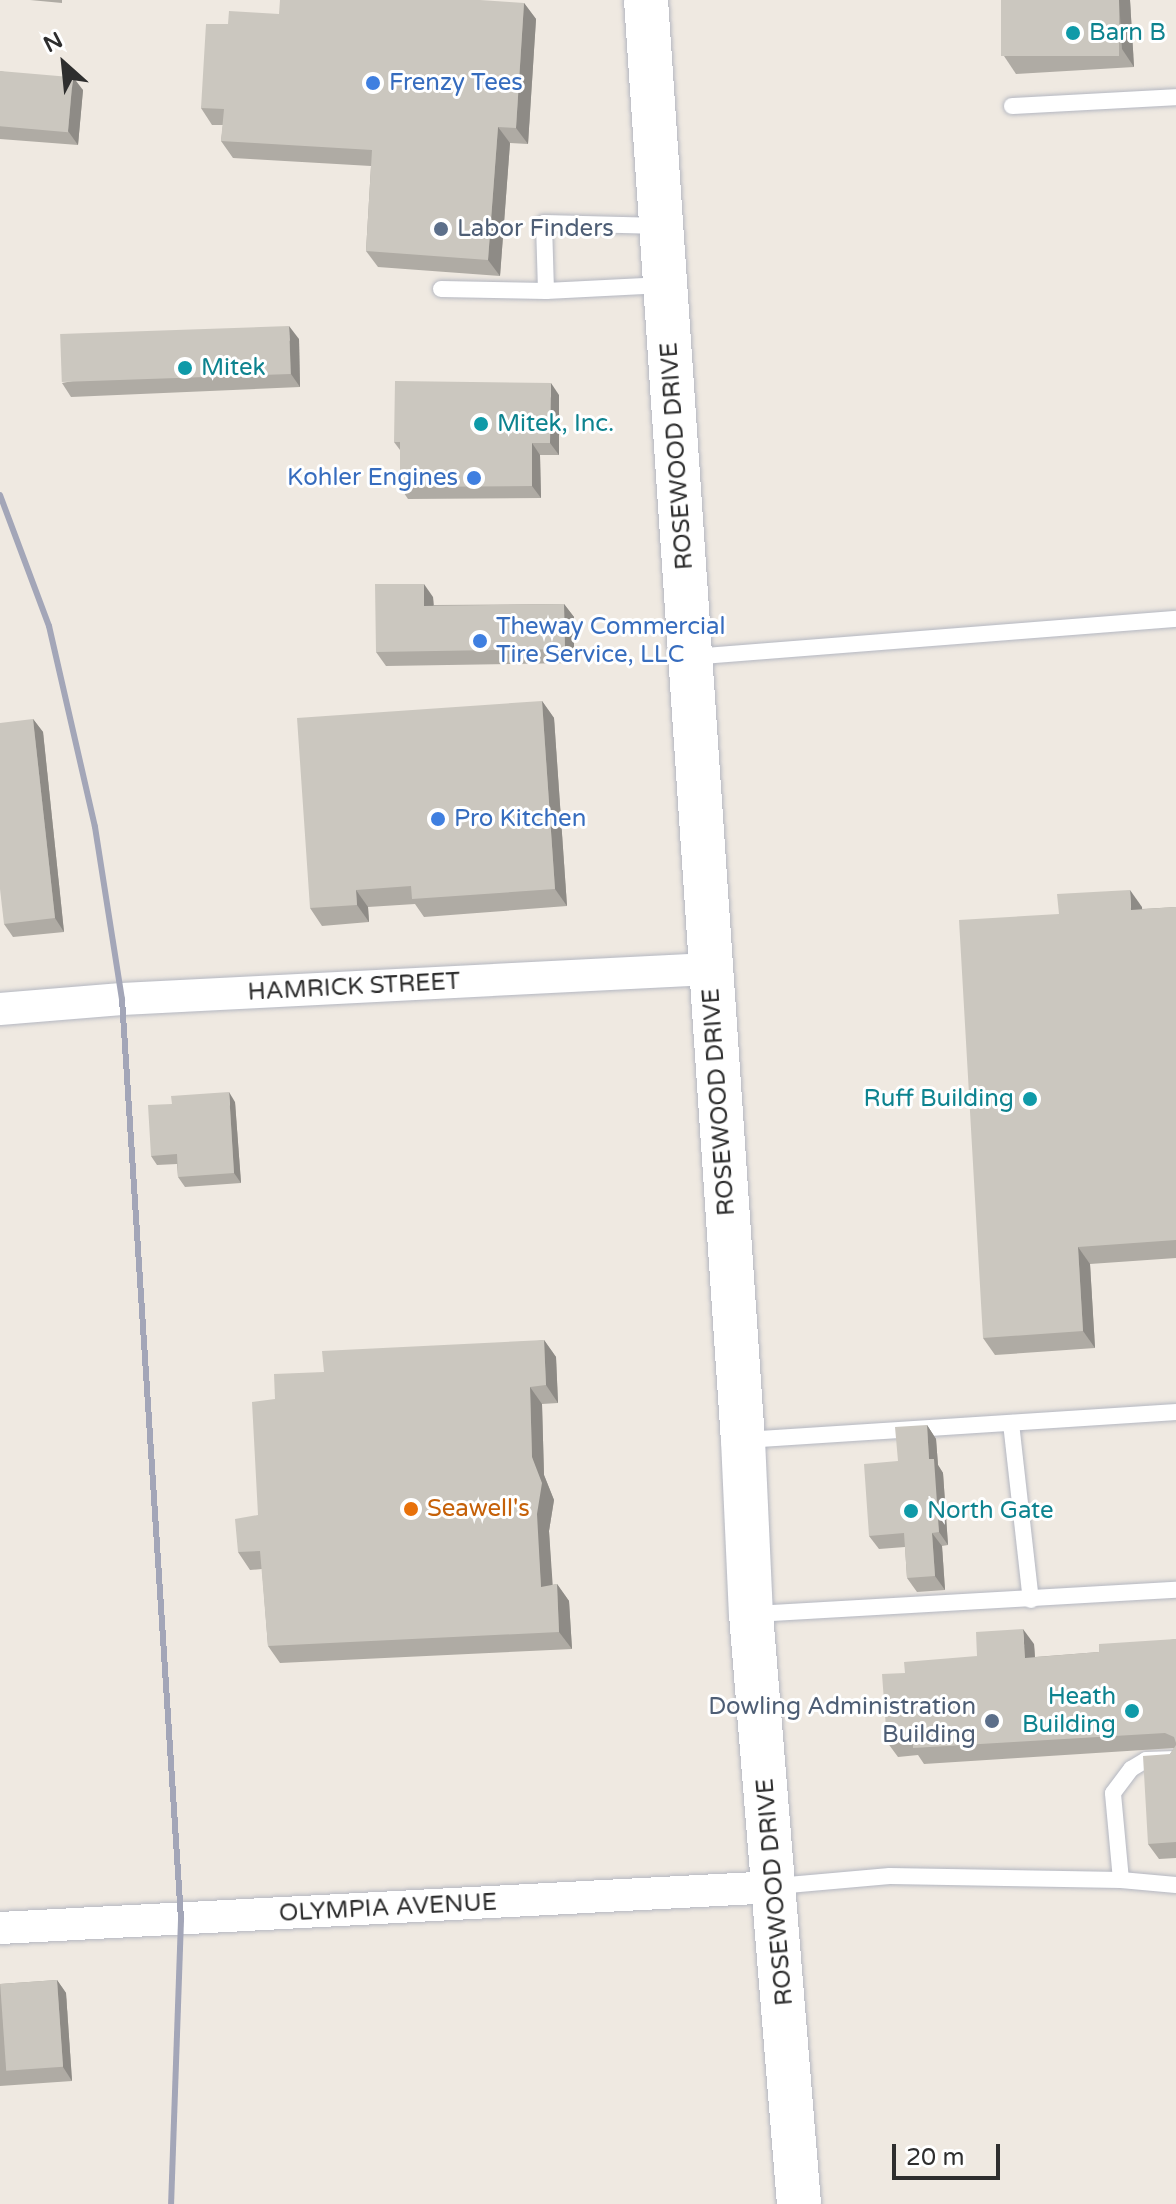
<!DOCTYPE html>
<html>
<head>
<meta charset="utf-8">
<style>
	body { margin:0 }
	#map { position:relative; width:1176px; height:2204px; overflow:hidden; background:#efe9e1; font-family:"Varela Round",sans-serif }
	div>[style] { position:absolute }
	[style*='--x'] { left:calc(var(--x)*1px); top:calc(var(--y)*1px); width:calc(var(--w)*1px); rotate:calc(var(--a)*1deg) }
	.roads { filter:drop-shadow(0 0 2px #b4b7c1) drop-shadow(0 0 2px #b4b7c1) }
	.lane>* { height:16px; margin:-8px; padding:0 8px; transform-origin:8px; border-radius:8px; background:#fff }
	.street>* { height:32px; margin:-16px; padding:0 16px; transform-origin:16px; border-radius:16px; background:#fff }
	.secondary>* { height:44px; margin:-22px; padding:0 22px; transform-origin:22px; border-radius:22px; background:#fff }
	.rail>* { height:6px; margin:-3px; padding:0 3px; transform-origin:3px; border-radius:3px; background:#a3a6b8 }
	.wall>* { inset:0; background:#afaba4 }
	.shaded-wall>* { inset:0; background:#8e8b86 }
	.building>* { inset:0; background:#cbc7bf; transform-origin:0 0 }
	.dots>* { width:22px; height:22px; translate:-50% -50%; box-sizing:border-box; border:4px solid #fff; border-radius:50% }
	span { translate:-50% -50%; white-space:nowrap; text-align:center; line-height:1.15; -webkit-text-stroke:6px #fff; paint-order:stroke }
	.culture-label { font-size:24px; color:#0d838f }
	.left { translate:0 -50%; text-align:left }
	.right { translate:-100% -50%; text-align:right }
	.shop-label { font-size:24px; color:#366cbe }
	.service-label { font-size:24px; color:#4e5e75 }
	.street-label { font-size:24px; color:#2e2e2e }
	.food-label { font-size:24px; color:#c56008 }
	.north { position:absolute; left:24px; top:24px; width:80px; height:80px; -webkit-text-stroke:6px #fff; paint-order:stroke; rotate:333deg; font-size:22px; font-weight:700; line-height:32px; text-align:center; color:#2e2e2e }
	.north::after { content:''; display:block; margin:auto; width:28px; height:36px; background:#2e2e2e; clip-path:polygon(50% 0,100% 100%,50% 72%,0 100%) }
	.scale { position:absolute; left:892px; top:2144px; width:108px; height:36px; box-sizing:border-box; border:4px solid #2e2e2e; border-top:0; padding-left:10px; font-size:24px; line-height:28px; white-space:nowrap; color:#2e2e2e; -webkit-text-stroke:6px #fff; paint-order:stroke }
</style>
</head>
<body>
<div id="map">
	<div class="roads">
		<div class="lane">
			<i style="--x:1012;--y:106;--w:164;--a:-3.1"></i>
			<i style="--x:441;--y:289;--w:105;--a:1.1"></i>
			<i style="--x:546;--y:291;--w:68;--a:-91.7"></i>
			<i style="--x:544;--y:223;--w:117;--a:1.5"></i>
			<i style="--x:546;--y:291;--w:118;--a:-2.9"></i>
			<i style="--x:691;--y:657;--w:486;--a:-4.5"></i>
			<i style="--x:1011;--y:1423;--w:178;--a:83.6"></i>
			<i style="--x:745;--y:1440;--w:432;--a:-3.7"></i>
			<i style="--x:754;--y:1614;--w:423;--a:-3.3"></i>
			<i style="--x:1121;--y:1880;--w:87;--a:-95.3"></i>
			<i style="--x:1113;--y:1793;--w:30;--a:-53"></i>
			<i style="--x:1131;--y:1769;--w:17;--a:-31"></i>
			<i style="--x:1146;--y:1760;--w:30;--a:-2"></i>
			<i style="--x:777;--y:1886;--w:113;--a:-5.1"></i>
			<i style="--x:890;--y:1876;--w:231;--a:1"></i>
			<i style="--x:1121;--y:1880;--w:55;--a:5.2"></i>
		</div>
		<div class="street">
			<i style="--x:0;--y:1009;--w:122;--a:-4.7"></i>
			<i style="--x:122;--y:999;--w:588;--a:-2.93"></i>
			<i style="--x:0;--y:1928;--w:776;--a:-3.03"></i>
		</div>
		<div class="secondary">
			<i style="--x:646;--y:0;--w:1443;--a:86.15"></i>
			<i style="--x:743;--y:1440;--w:174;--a:87.4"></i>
			<i style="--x:751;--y:1614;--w:592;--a:85.35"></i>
		</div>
	</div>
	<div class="rail">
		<i style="--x:0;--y:495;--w:140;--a:69.5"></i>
		<i style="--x:49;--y:626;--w:206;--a:77.1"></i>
		<i style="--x:95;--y:827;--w:174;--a:81.1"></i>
		<i style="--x:122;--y:999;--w:923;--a:86.33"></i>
		<i style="--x:181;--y:1920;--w:284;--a:92"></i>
	</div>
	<div class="wall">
		<i style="clip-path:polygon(30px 0,62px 0,62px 3px)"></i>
		<i style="clip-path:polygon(1001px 0,1130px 0,1134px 67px,1016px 74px,1004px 56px)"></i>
		<i style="clip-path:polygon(524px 3px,536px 19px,528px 144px,510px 143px,500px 276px,378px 267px,366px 251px,371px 166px,233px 158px,221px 141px,223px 125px,212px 125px,201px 108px,228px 24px,279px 14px)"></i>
		<i style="clip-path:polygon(0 71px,83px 90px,78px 145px,0 139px)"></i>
		<i style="clip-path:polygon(299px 339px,300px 387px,71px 397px,62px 383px)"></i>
		<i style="clip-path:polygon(559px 395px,559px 455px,540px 455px,541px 498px,408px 499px,400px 487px,400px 450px,394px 442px)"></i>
		<i style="clip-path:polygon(433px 597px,434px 605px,564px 604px,574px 617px,574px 663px,386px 666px,376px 652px)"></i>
		<i style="clip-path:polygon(542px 701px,554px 718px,567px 906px,424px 917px,415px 904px,368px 907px,369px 922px,322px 926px,310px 908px)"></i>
		<i style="clip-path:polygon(33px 719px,43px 732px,64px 932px,13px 937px,4px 924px)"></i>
		<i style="clip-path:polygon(1142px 907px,1142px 909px,1176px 907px,1176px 1258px,1090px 1264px,1095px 1348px,995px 1355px,983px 1338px,1059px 914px)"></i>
		<i style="clip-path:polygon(235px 1102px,241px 1183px,185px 1187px,178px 1177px,177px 1164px,157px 1165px,151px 1156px)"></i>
		<i style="clip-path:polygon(544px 1340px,556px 1357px,558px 1403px,542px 1404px,544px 1475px,554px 1500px,549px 1531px,552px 1585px,557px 1584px,569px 1601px,572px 1649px,280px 1663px,268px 1646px,262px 1569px,250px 1570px,238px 1552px,258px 1515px,275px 1399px,324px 1372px)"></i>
		<i style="clip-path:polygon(927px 1425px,936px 1439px,938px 1465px,943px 1473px,948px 1545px,942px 1546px,945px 1590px,917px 1592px,907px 1578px,905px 1547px,879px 1549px,869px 1536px,898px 1461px)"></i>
		<i style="clip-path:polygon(1176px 1639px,1176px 1858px,1159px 1859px,1148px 1844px,1170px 1754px,1174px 1748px,924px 1764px,918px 1755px,898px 1757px,887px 1742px,905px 1673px,1034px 1644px,1035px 1657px,1099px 1652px)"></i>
		<i style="clip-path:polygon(57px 1980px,66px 1993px,72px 2081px,0 2086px,0 1984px)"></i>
	</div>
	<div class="shaded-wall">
		<i style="clip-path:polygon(1119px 0,1130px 0,1134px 67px,1122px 49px)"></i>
		<i style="clip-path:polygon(524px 3px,536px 19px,528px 144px,516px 128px)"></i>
		<i style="clip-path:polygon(73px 77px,83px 90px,78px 145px,68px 131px)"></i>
		<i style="clip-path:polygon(498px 127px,510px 143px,500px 276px,488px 260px)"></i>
		<i style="clip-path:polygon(289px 326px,299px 339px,300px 387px,291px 374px)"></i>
		<i style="clip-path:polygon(551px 383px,559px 395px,559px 455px,550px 443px)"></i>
		<i style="clip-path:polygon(532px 443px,540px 455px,541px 498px,532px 486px)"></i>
		<i style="clip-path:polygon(424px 584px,433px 597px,434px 619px,424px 606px)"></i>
		<i style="clip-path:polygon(564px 604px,574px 617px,574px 663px,565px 649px)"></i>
		<i style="clip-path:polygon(542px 701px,554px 718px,567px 906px,555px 889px)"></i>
		<i style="clip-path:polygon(33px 719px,43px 732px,64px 932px,55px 918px)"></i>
		<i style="clip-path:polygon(356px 890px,368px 907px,369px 922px,357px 905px)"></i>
		<i style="clip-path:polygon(1130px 890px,1142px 907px,1143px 928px,1131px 910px)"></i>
		<i style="clip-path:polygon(229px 1092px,235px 1102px,241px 1183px,234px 1173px)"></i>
		<i style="clip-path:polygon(1078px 1247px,1090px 1264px,1095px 1348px,1083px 1331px)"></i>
		<i style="clip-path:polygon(544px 1340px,556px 1357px,558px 1403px,546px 1385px)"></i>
		<i style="clip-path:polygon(530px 1387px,542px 1404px,544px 1475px,554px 1500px,549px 1531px,554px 1604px,541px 1587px,532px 1457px)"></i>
		<i style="clip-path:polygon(927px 1425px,936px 1439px,938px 1465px,943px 1473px,948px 1545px,939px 1532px,929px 1459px)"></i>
		<i style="clip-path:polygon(932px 1533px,942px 1546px,945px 1590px,935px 1576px)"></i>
		<i style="clip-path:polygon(557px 1584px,569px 1601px,572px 1649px,559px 1632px)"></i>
		<i style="clip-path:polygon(1023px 1629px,1034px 1644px,1036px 1673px,1025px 1658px)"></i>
		<i style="clip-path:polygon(57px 1980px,66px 1993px,72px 2081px,63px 2067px)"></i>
	</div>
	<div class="building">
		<i style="clip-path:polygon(280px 0,480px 0,524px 3px,516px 128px,498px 127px,488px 260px,366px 251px,372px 150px,221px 141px,224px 109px,201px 108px,206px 24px,228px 24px,229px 11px,279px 14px)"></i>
		<i style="left:1001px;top:0;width:118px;height:56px"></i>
		<i style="left:0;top:71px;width:73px;height:55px;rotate:5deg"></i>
		<i style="left:289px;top:326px;width:48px;height:229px;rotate:88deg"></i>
		<i style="clip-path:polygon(395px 381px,551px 383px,550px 443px,532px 443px,532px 486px,400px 487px,400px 442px,394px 442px)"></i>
		<i style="clip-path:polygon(375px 584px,424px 584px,424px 606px,564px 604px,565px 649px,376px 652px)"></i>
		<i style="clip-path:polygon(542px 701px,555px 889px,412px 899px,411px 886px,356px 890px,357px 905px,310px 908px,297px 718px)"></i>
		<i style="clip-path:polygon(33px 719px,55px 918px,4px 924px,0 889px,0 723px)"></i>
		<i style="clip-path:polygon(1130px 890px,1131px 910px,1176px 907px,1176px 1240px,1078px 1247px,1083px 1331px,983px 1338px,959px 920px,1059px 914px,1057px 894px)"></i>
		<i style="clip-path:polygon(229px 1092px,234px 1173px,178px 1177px,177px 1154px,151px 1156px,148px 1105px,172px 1104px,171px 1096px)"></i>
		<i style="clip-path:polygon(544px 1340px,546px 1385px,530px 1387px,532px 1457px,542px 1483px,537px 1514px,541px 1587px,557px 1584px,559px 1632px,268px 1646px,260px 1551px,238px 1552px,235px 1519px,258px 1515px,252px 1402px,275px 1399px,274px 1374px,324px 1372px,322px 1351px)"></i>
		<i style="clip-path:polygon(927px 1425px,929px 1459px,934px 1459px,939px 1532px,932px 1533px,935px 1576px,907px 1578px,904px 1533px,869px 1536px,864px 1464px,898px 1461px,895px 1427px)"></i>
		<i style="clip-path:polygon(1023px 1629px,1025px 1658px,1099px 1652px,1099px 1644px,1176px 1639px,1176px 1743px,1174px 1737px,1165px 1733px,913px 1748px,913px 1740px,887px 1742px,882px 1674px,905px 1673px,904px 1662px,977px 1656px,976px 1632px)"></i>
		<i style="clip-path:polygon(1176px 1745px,1176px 1842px,1148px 1844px,1143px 1756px,1170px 1754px)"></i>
		<i style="left:57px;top:1980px;width:87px;height:57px;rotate:86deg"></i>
	</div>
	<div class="dots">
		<i style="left:1073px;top:33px;background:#0f9aa8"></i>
		<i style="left:373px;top:83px;background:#3f7fe0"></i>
		<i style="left:441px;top:229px;background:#5c6f8a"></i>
		<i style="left:185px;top:368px;background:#0f9aa8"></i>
		<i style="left:481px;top:424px;background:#0f9aa8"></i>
		<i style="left:474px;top:478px;background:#3f7fe0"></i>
		<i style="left:480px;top:641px;background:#3f7fe0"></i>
		<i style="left:438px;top:819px;background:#3f7fe0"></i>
		<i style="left:1030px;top:1099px;background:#0f9aa8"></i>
		<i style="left:411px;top:1509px;background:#e8710a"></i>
		<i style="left:911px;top:1511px;background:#0f9aa8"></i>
		<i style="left:1132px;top:1711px;background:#0f9aa8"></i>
		<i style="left:992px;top:1721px;background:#5c6f8a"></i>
	</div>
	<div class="culture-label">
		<span class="left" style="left:1089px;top:33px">Barn B</span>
		<span class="left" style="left:201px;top:368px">Mitek</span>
		<span class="left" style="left:497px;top:424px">Mitek, Inc.</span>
		<span class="right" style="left:1014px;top:1099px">Ruff Building</span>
		<span class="left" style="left:927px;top:1511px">North Gate</span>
		<span class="right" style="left:1116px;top:1711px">Heath<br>Building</span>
	</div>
	<div class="shop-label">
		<span class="left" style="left:389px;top:83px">Frenzy Tees</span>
		<span class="right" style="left:458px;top:478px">Kohler Engines</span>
		<span class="left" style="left:496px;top:641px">Theway Commercial<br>Tire Service, LLC</span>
		<span class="left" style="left:454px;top:819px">Pro Kitchen</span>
	</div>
	<div class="service-label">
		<span class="left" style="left:457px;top:229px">Labor Finders</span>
		<span class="right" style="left:976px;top:1721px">Dowling Administration<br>Building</span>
	</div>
	<div class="street-label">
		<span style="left:677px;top:456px;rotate:-94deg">ROSEWOOD DRIVE</span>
		<span style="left:354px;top:987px;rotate:-3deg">HAMRICK STREET</span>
		<span style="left:719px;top:1102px;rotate:-94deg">ROSEWOOD DRIVE</span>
		<span style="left:775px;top:1892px;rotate:-95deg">ROSEWOOD DRIVE</span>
		<span style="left:388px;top:1908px;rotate:-3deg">OLYMPIA AVENUE</span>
	</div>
	<div class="food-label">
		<span class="left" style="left:427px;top:1509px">Seawell's</span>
	</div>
	<div class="north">N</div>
	<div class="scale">20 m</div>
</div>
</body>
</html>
